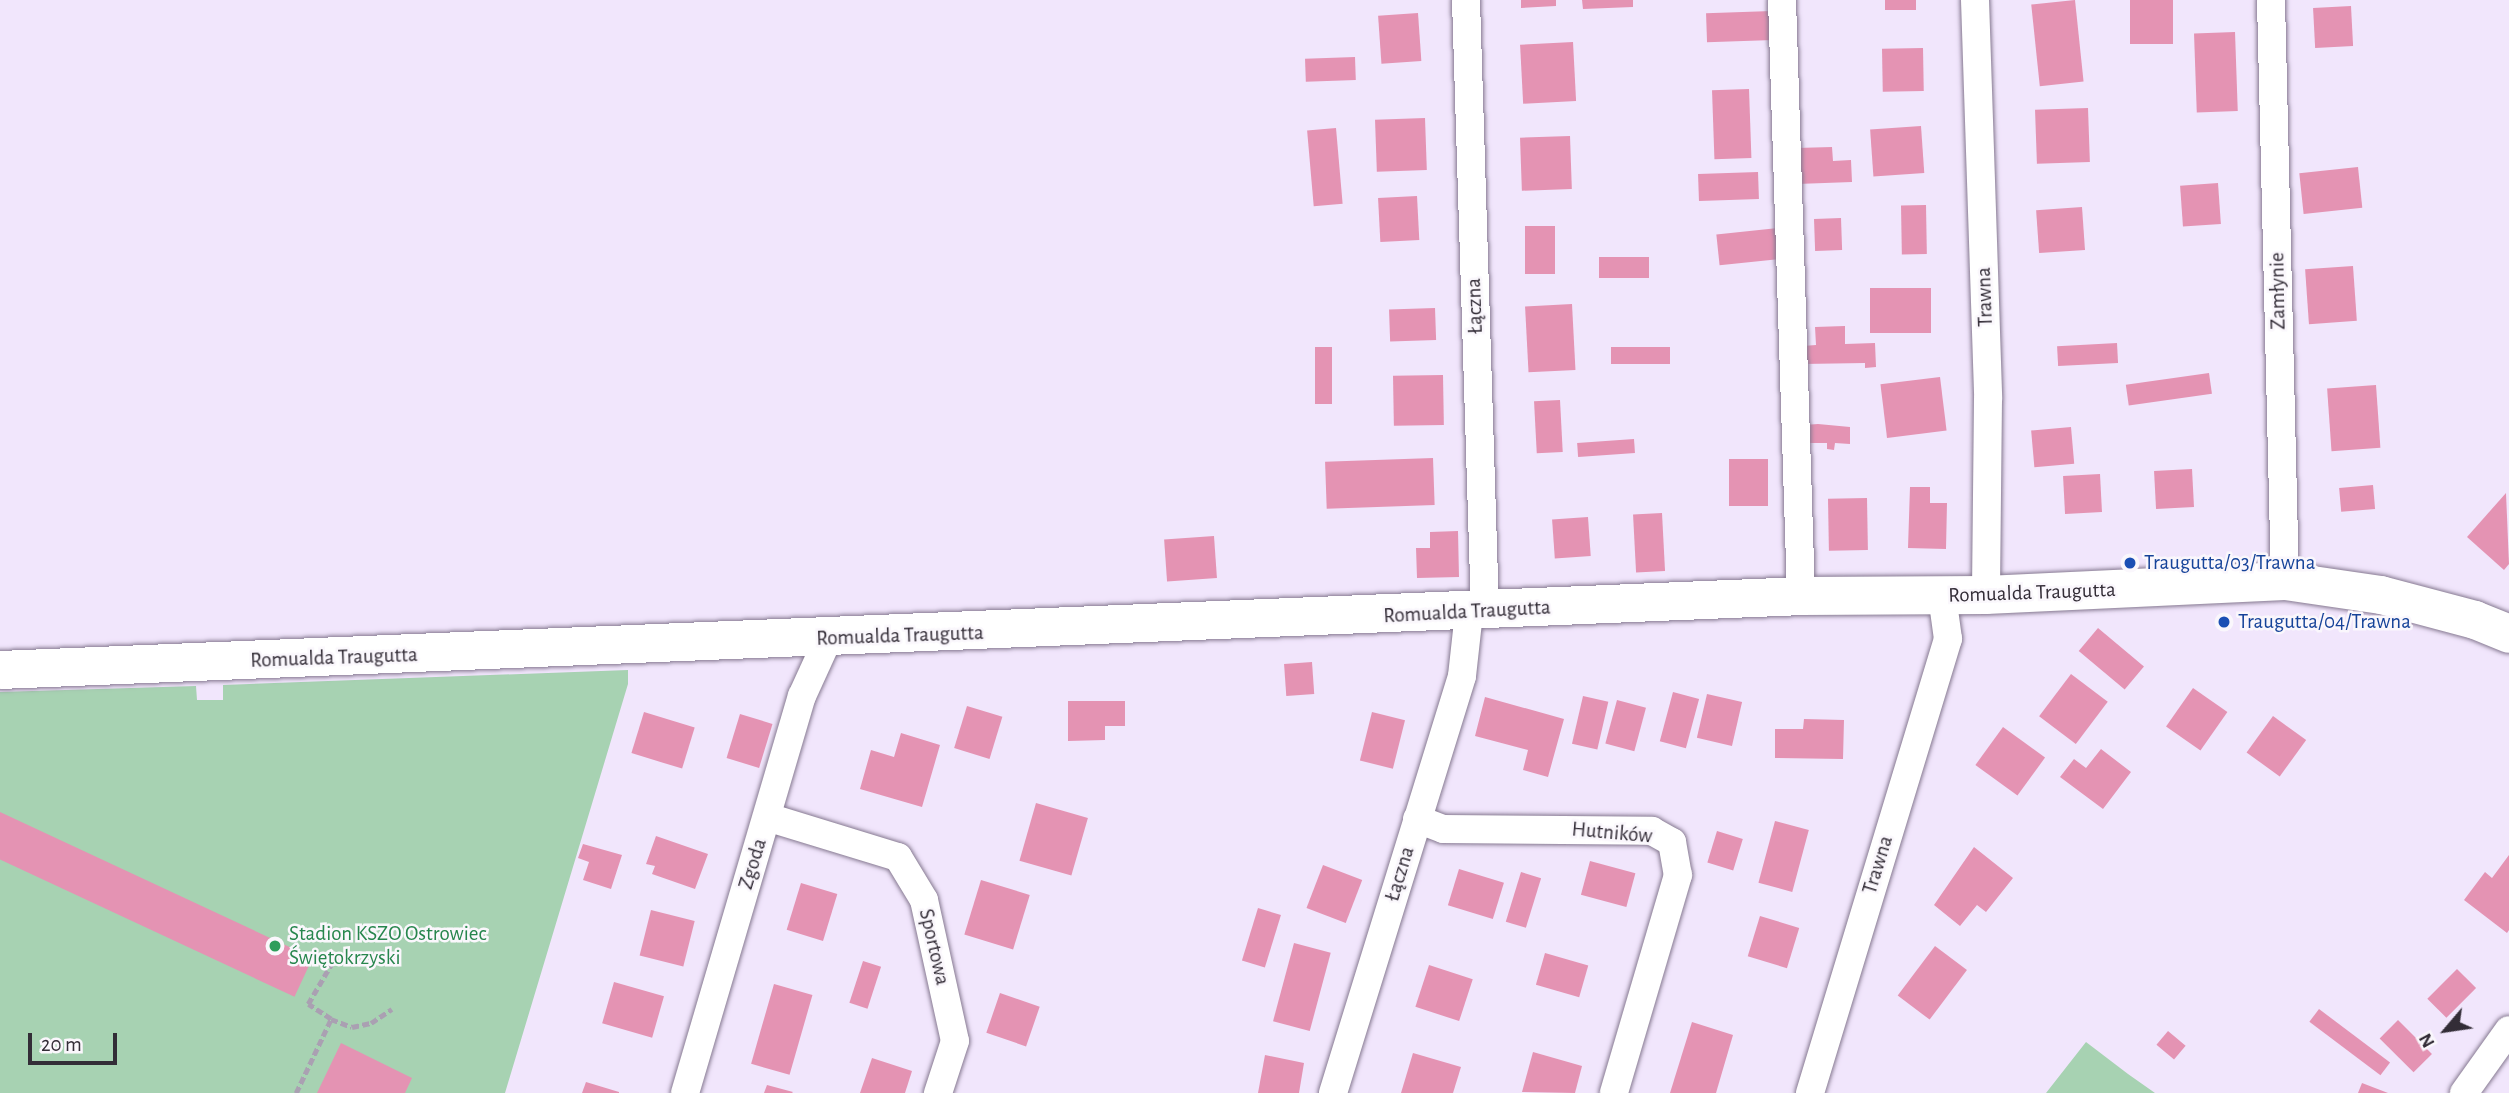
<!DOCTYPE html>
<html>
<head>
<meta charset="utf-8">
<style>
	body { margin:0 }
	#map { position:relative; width:2509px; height:1093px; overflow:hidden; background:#f1e6fc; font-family:"Alegreya Sans",sans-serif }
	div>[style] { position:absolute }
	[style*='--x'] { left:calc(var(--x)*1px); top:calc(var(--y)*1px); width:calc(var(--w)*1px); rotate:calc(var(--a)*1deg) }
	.green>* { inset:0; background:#a7d2b2 }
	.building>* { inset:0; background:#e493b3; transform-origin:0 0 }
	.path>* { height:4.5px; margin-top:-2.25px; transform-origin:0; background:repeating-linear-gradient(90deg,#aaa0b2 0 7px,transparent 0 10.5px) }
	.roads { filter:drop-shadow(0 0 2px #867991) drop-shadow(0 0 2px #867991) }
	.minor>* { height:28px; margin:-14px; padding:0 14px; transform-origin:14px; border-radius:14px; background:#fff }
	.secondary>* { height:38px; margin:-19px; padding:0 19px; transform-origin:19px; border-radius:19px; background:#fff }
	.dots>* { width:19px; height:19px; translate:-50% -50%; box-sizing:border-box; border:4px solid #faf7fc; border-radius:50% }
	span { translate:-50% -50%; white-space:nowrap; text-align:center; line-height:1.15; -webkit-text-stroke:5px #faf7fc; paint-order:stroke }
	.street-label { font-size:21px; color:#332d37 }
	.transit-label { font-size:21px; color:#164399 }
	.left { translate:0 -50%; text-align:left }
	.leisure-label { font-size:21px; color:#27864d }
	.north { position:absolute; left:2411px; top:995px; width:70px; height:70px; -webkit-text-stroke:5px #faf7fc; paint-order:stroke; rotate:241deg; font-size:19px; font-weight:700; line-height:28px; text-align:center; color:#332d37 }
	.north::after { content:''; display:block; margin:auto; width:24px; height:32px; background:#332d37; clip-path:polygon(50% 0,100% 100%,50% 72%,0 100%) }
	.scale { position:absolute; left:28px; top:1033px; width:89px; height:32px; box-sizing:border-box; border:4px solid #332d37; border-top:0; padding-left:9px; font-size:21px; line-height:24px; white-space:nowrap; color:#332d37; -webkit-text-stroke:5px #faf7fc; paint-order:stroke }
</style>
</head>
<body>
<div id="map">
	<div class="green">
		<i style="clip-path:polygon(628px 670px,628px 684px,505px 1093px,0 1093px,0 692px,196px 686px,197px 700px,223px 700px,223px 685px)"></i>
		<i style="clip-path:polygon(2086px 1042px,2128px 1074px,2155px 1093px,2046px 1093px)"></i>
	</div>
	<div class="building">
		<i style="clip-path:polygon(1521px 0,1556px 0,1556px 6px,1521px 8px)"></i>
		<i style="clip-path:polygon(1582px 0,1633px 0,1633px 7px,1583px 9px)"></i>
		<i style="left:1885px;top:0;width:31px;height:10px"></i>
		<i style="left:2075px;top:0;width:82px;height:44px;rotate:84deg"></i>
		<i style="left:2130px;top:0;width:43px;height:44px"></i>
		<i style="left:2351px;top:6px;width:40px;height:38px;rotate:87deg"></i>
		<i style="left:1772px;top:11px;width:29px;height:66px;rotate:88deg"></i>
		<i style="left:1418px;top:13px;width:48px;height:40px;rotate:86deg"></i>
		<i style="left:2235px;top:32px;width:79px;height:41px;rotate:88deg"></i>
		<i style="left:1573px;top:42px;width:59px;height:53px;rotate:87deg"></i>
		<i style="left:1923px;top:48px;width:43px;height:41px;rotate:89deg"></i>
		<i style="left:1355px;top:57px;width:23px;height:50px;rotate:88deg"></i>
		<i style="left:1749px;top:89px;width:69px;height:37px;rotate:88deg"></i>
		<i style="left:2088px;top:108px;width:54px;height:53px;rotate:88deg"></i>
		<i style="left:1425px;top:118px;width:52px;height:50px;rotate:88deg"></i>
		<i style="left:1921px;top:126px;width:47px;height:51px;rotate:86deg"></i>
		<i style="left:1336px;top:128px;width:76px;height:29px;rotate:85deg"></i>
		<i style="left:1570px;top:136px;width:53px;height:50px;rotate:88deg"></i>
		<i style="clip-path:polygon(1832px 147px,1833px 161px,1851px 160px,1852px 182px,1797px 184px,1796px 148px)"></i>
		<i style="left:2358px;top:167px;width:41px;height:59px;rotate:84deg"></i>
		<i style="left:1758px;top:172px;width:27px;height:60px;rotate:88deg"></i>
		<i style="left:2218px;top:183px;width:41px;height:38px;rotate:86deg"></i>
		<i style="left:1417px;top:196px;width:44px;height:39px;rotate:87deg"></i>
		<i style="left:1926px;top:205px;width:49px;height:25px;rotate:89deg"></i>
		<i style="left:2082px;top:207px;width:43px;height:46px;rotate:86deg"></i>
		<i style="left:1841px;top:218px;width:32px;height:27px;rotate:88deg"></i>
		<i style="left:1525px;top:226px;width:30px;height:48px"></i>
		<i style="left:1778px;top:228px;width:31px;height:62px;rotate:84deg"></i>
		<i style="left:1599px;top:257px;width:50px;height:21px"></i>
		<i style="left:2353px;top:266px;width:55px;height:48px;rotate:86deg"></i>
		<i style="left:1870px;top:288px;width:61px;height:45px"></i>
		<i style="left:1572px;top:304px;width:66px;height:47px;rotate:87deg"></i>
		<i style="left:1435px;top:308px;width:32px;height:46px;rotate:88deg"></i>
		<i style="clip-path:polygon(1845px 326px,1845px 344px,1875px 343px,1876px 367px,1865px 368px,1865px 363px,1803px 364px,1803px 346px,1816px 345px,1815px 327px)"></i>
		<i style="left:2117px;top:343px;width:20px;height:60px;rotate:87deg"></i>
		<i style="left:1315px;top:347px;width:17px;height:57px"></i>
		<i style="left:1670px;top:347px;width:17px;height:59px;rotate:90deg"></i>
		<i style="left:2209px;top:373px;width:21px;height:84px;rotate:82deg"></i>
		<i style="left:1443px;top:375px;width:50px;height:50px;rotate:89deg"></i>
		<i style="left:1940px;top:377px;width:54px;height:60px;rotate:83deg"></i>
		<i style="left:2376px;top:385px;width:63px;height:49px;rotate:86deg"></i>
		<i style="left:1560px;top:400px;width:52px;height:26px;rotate:87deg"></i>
		<i style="clip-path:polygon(1818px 424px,1850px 427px,1850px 444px,1835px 443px,1834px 450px,1827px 449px,1827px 443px,1805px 443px,1804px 425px)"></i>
		<i style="left:2071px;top:427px;width:37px;height:40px;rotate:85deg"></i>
		<i style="left:1634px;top:439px;width:14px;height:57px;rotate:86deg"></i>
		<i style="left:1433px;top:458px;width:47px;height:108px;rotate:88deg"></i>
		<i style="left:1729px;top:459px;width:39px;height:47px"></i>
		<i style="left:2192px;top:469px;width:38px;height:38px;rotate:87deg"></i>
		<i style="left:2100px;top:474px;width:38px;height:37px;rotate:87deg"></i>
		<i style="left:2373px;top:485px;width:24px;height:34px;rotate:85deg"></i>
		<i style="clip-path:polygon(1910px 487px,1930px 487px,1930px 503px,1947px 503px,1946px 549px,1908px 548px)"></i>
		<i style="clip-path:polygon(2506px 493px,2509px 564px,2504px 570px,2467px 537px)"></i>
		<i style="left:1867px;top:498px;width:52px;height:39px;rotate:89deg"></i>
		<i style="left:1662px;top:513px;width:58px;height:29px;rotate:87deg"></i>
		<i style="left:1588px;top:517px;width:39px;height:36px;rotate:86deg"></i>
		<i style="clip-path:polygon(1458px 531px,1459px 577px,1417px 578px,1416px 548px,1430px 548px,1430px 532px)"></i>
		<i style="left:1214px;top:536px;width:42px;height:50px;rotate:86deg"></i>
		<i style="left:2098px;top:628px;width:60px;height:30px;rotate:40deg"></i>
		<i style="left:1312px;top:662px;width:32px;height:28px;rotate:86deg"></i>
		<i style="left:2071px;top:674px;width:46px;height:53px;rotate:37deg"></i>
		<i style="left:2193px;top:688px;width:42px;height:47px;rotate:35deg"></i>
		<i style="left:1673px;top:692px;width:27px;height:51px;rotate:15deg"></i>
		<i style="left:1707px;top:694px;width:36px;height:45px;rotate:13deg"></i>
		<i style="left:1583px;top:696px;width:26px;height:49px;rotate:13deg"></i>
		<i style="clip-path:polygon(1485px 697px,1564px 719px,1548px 777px,1523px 770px,1528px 750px,1475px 736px)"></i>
		<i style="left:1617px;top:700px;width:30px;height:45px;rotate:15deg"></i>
		<i style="clip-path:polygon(1068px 701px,1125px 701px,1125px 726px,1105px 726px,1105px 740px,1068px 741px)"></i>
		<i style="left:967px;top:706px;width:37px;height:44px;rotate:17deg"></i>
		<i style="left:644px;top:712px;width:53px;height:43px;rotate:17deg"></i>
		<i style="left:1372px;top:712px;width:34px;height:50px;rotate:14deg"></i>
		<i style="left:740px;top:714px;width:34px;height:46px;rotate:17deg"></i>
		<i style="left:2273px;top:716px;width:41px;height:45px;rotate:36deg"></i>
		<i style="clip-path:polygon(1804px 719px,1844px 720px,1843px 759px,1775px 758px,1775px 729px,1803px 729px)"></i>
		<i style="left:2003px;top:727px;width:52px;height:47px;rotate:36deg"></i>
		<i style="clip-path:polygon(901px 733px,940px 745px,922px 807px,860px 789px,871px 750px,894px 757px)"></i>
		<i style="clip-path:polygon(2101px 749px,2131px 772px,2103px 809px,2060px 777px,2074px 759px,2086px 768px)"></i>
		<i style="left:1036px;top:803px;width:54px;height:60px;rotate:16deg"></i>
		<i style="left:0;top:812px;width:345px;height:43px;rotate:25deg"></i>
		<i style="left:1775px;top:821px;width:35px;height:64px;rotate:15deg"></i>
		<i style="left:1717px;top:831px;width:27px;height:33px;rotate:17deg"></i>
		<i style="clip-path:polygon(656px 836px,708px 854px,695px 889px,652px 874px,655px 866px,646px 864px)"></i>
		<i style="clip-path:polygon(583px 844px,622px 855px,611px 889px,583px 880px,589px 862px,578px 858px)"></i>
		<i style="clip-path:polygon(1974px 847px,2013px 878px,1986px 912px,1977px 905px,1960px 926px,1934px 905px)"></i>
		<i style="clip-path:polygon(2509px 855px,2509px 930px,2507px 933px,2464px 900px,2485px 872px,2492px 878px)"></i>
		<i style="left:1590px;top:861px;width:47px;height:35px;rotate:15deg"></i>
		<i style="left:1323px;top:865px;width:42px;height:46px;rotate:21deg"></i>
		<i style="left:1459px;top:869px;width:47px;height:38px;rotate:17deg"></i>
		<i style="left:1521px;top:872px;width:21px;height:52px;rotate:17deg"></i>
		<i style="left:981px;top:880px;width:51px;height:57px;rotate:17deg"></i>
		<i style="left:801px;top:883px;width:38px;height:49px;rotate:17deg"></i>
		<i style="left:1258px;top:908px;width:24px;height:55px;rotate:17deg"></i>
		<i style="left:651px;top:910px;width:45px;height:47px;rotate:14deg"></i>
		<i style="left:1760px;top:916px;width:41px;height:42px;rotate:17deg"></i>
		<i style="left:1294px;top:943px;width:38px;height:81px;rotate:15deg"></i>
		<i style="left:1935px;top:946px;width:40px;height:62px;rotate:37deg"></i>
		<i style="left:1545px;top:953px;width:45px;height:33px;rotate:16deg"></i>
		<i style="left:863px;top:961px;width:19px;height:44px;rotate:18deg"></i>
		<i style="left:1429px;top:965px;width:46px;height:44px;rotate:18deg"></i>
		<i style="left:2457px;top:969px;width:27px;height:42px;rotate:45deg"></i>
		<i style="left:614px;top:982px;width:52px;height:43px;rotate:16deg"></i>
		<i style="left:774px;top:984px;width:40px;height:83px;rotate:16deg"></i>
		<i style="left:1000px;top:993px;width:42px;height:42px;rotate:19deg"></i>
		<i style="left:2319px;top:1009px;width:89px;height:16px;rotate:37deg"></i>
		<i style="left:2398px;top:1020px;width:48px;height:26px;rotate:45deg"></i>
		<i style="clip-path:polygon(1692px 1022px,1733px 1035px,1716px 1093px,1670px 1093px)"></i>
		<i style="left:2168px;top:1031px;width:23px;height:18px;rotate:40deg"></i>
		<i style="clip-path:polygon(341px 1043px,412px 1078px,405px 1093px,317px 1093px)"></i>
		<i style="clip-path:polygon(1533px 1052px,1582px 1066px,1575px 1093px,1522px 1092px)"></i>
		<i style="clip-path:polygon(1413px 1053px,1461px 1067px,1453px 1093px,1401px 1093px)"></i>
		<i style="clip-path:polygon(1265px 1055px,1304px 1063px,1299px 1093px,1258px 1093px)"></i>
		<i style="clip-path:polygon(872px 1058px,912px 1071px,905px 1093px,860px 1093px)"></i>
		<i style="clip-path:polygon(586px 1082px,619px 1092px,619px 1093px,582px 1093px)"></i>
		<i style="clip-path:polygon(2362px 1083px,2388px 1093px,2358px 1093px)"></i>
		<i style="clip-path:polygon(767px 1085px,793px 1092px,792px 1093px,764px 1093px)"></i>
	</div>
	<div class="path">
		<i style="--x:331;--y:1019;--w:27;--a:-147"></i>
		<i style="--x:308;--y:1004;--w:61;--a:-59.7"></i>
		<i style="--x:296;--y:1093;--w:82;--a:-64.7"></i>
		<i style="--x:331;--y:1019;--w:22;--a:21"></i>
		<i style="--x:352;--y:1027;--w:19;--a:-12"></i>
		<i style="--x:371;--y:1023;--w:25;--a:-34"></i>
	</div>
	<div class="roads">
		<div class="minor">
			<i style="--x:1466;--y:0;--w:612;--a:88.22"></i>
			<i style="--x:1782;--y:0;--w:596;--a:88.17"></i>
			<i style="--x:1975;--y:0;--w:399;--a:88.1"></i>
			<i style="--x:1988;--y:399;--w:196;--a:90.6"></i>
			<i style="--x:2271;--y:0;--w:581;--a:88.62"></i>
			<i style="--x:767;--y:817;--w:137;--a:17"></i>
			<i style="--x:898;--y:857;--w:50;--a:58.8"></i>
			<i style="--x:924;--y:900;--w:144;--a:77.6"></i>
			<i style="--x:955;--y:1041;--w:55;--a:108.1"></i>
			<i style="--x:1417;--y:819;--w:28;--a:21"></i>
			<i style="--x:1443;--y:829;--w:209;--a:0.5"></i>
			<i style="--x:1652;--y:831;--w:23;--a:29"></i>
			<i style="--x:1672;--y:842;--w:34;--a:80"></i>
			<i style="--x:1678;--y:875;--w:227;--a:106.4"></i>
			<i style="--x:685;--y:1093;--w:414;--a:-73.6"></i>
			<i style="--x:802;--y:696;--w:63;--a:-65.5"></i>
			<i style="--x:1333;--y:1093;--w:436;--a:-72.8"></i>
			<i style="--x:1462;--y:676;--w:63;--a:-83.7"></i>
			<i style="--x:1810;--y:1093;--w:475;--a:-73.1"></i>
			<i style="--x:1948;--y:639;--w:43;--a:-97.9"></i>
			<i style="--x:2464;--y:1093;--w:77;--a:-54.5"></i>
		</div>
		<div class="secondary">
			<i style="--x:0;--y:670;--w:1803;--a:-2.35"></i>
			<i style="--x:1801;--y:596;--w:185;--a:-0.3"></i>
			<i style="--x:1986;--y:595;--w:299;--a:-2.7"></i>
			<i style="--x:2285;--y:581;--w:97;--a:8.3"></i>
			<i style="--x:2381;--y:595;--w:97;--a:14.9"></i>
			<i style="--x:2475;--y:620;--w:37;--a:22"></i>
		</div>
	</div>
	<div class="dots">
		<i style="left:2130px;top:563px;background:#1a4fb4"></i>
		<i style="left:2224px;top:622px;background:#1a4fb4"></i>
		<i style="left:275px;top:946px;background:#2e9e5b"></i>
	</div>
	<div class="street-label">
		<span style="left:2278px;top:291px;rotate:-91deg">Zamłynie</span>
		<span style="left:1985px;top:297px;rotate:-92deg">Trawna</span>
		<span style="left:1475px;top:306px;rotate:-92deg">Łączna</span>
		<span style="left:2032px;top:593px;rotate:-2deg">Romualda Traugutta</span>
		<span style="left:1467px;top:612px;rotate:-3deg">Romualda Traugutta</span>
		<span style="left:900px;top:636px;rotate:-2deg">Romualda Traugutta</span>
		<span style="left:334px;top:658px;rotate:-2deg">Romualda Traugutta</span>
		<span style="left:1612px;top:833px;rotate:5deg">Hutników</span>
		<span style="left:753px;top:864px;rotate:-73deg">Zgoda</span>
		<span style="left:1878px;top:865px;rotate:-73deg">Trawna</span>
		<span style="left:1400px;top:874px;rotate:-73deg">Łączna</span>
		<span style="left:934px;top:947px;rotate:77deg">Sportowa</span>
	</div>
	<div class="transit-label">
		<span class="left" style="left:2144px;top:563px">Traugutta/03/Trawna</span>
		<span class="left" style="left:2238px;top:622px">Traugutta/04/Trawna</span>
	</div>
	<div class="leisure-label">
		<span class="left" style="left:289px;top:946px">Stadion KSZO Ostrowiec<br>Świętokrzyski</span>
	</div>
	<div class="north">N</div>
	<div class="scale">20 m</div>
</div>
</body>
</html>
